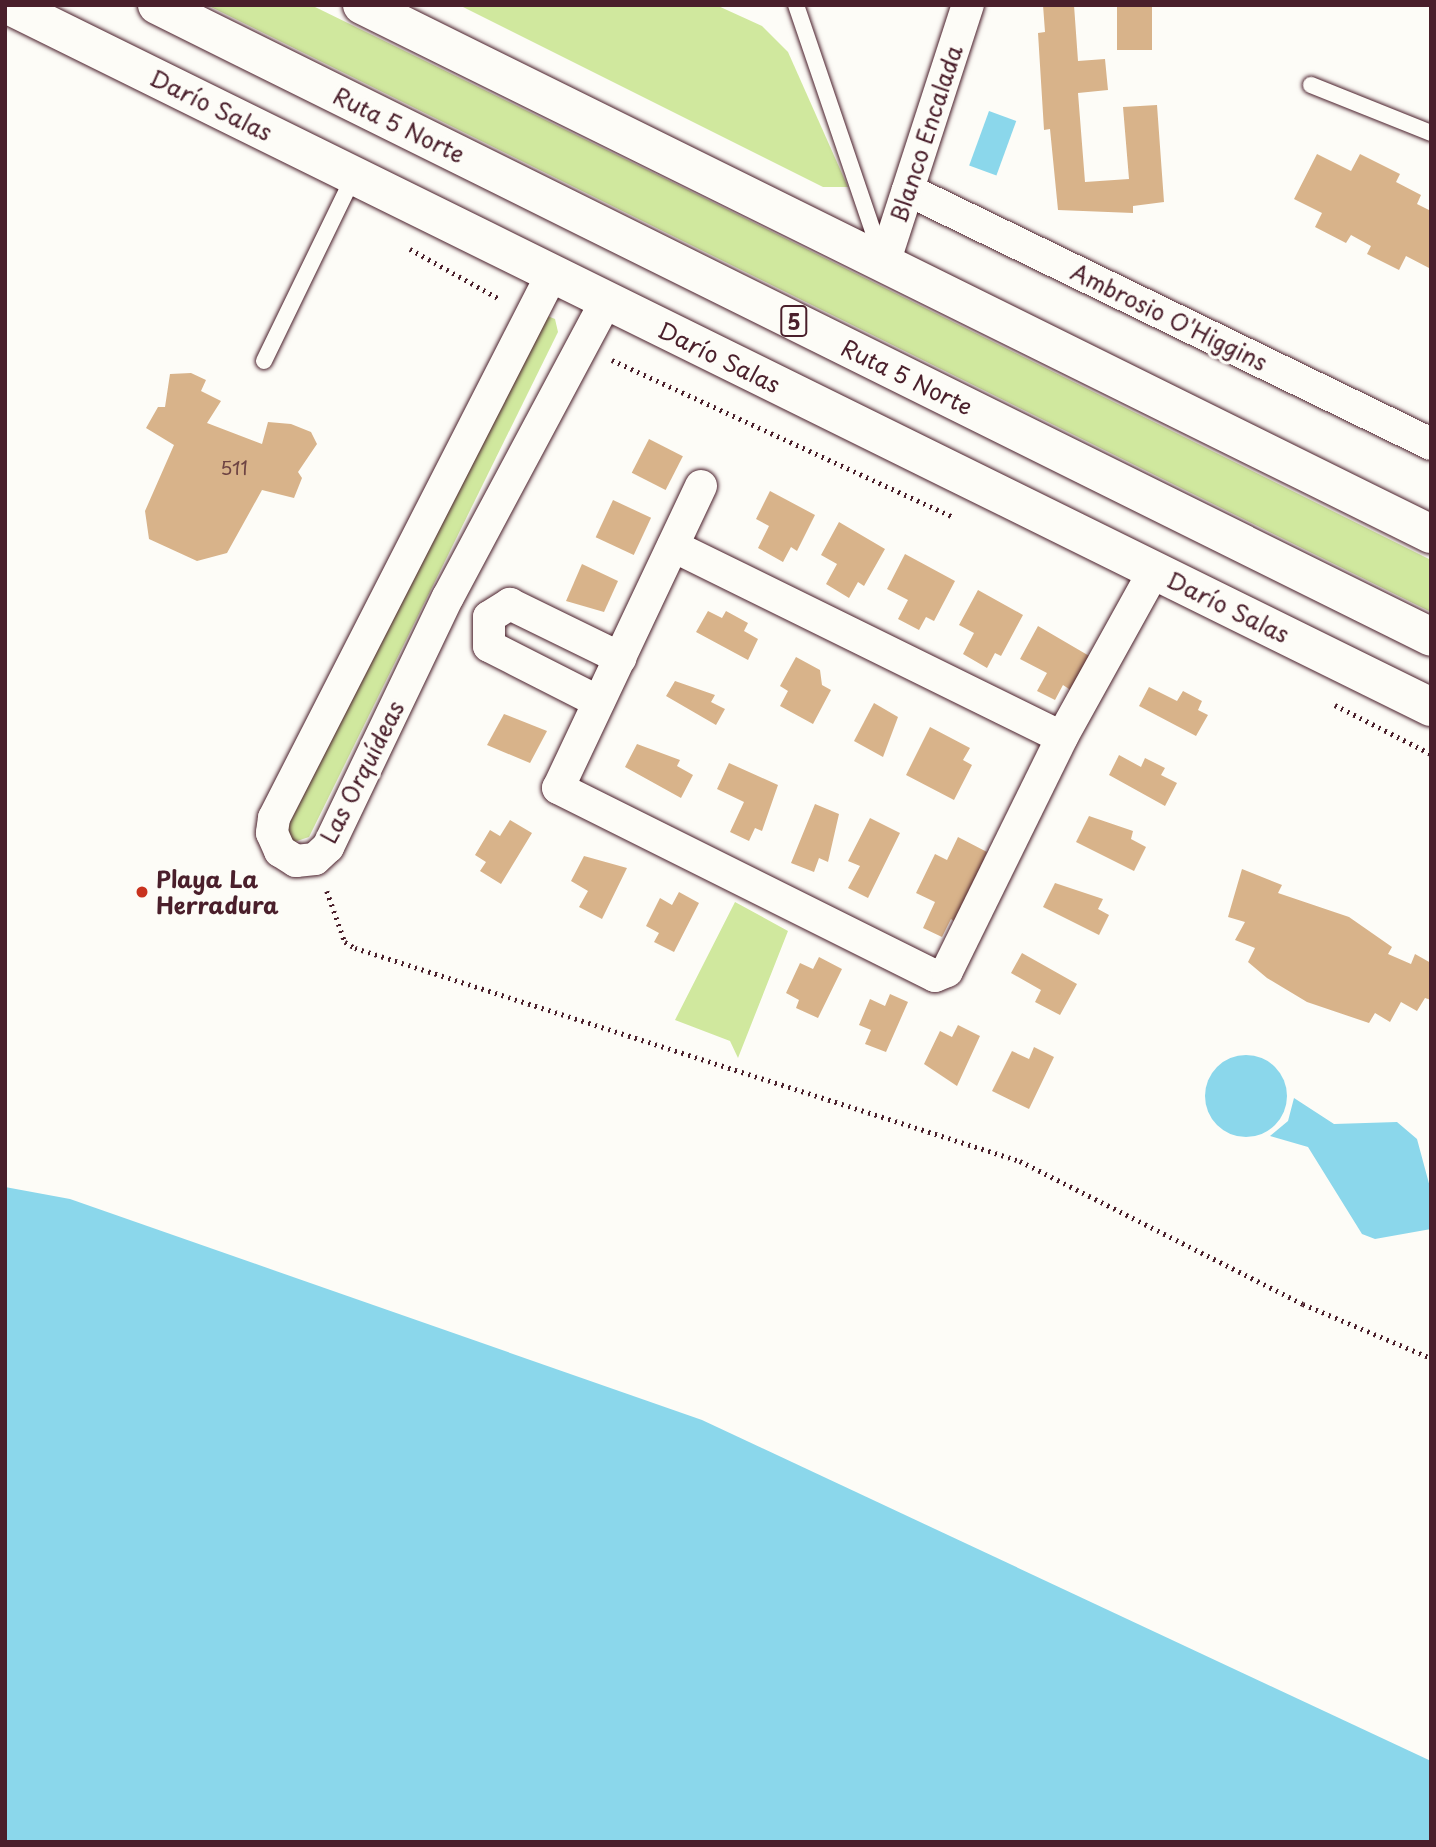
<!DOCTYPE html>
<html>
<head>
<meta charset="utf-8">
<style>
	body { margin:0 }
	#map { position:relative; width:1436px; height:1847px; overflow:hidden; background:#fdfcf7; font-family:"Playpen Sans",sans-serif }
	div>[style] { position:absolute }
	[style*='--x'] { left:calc(var(--x)*1px); top:calc(var(--y)*1px); width:calc(var(--w)*1px); rotate:calc(var(--a)*1deg) }
	.green>* { inset:0; background:#d0e89e }
	.water>* { inset:0; background:#8bd7eb; transform-origin:0 0 }
	.round { border-radius:50% }
	.building>* { inset:0; background:#d8b38a; transform-origin:0 0 }
	.path>* { height:4.5px; margin-top:-2.25px; transform-origin:0; background:repeating-linear-gradient(90deg,#4a1f2b 0 2px,transparent 0 7px) }
	.roads { filter:drop-shadow(0 0 2px #4a1f2b) drop-shadow(0 0 2px #4a1f2b) }
	.service>* { height:16px; margin:-8px; padding:0 8px; transform-origin:8px; border-radius:8px; background:#fdfcf7 }
	.minor>* { height:32px; margin:-16px; padding:0 16px; transform-origin:16px; border-radius:16px; background:#fdfcf7 }
	.tertiary>* { height:38px; margin:-19px; padding:0 19px; transform-origin:19px; border-radius:19px; background:#fdfcf7 }
	.trunk>* { height:38px; margin:-19px; padding:0 19px; transform-origin:19px; border-radius:19px; background:#fdfcf7 }
	.dots>* { width:19px; height:19px; translate:-50% -50%; box-sizing:border-box; border:4px solid #fdfcf7; border-radius:50% }
	span { translate:-50% -50%; white-space:nowrap; text-align:center; line-height:1.15; -webkit-text-stroke:7px #fdfcf7; paint-order:stroke }
	.number-label { font-size:19px; color:#6e4443 }
	.number-label span { -webkit-text-stroke-width:0 }
	.shield-label span { padding:2px 5px; background:#fdfcf7; border:2px solid; border-radius:5px; -webkit-text-stroke-width:0 }
	.shield-label { font-size:21px; color:#4a1f2b; font-weight:700 }
	.street-label { font-size:23px; color:#4a1f2b }
	.poi-label { font-size:23px; color:#4a1f2b; font-weight:700 }
	.left { translate:0 -50%; text-align:left }
	.frame { position:absolute; inset:0; border:7px solid #4a1f2b; pointer-events:none }
</style>
</head>
<body>
<div id="map">
	<div class="green">
		<i style="clip-path:polygon(207px 5px,311px 5px,678px 185px,1431px 560px,1431px 612px)"></i>
		<i style="clip-path:polygon(459px 5px,716px 5px,762px 26px,788px 52px,848px 187px,823px 187px)"></i>
		<i style="clip-path:polygon(545px 315px,555px 319px,558px 332px,309px 837px,291px 843px,286px 830px)"></i>
		<i style="clip-path:polygon(735px 902px,788px 931px,738px 1058px,730px 1041px,675px 1020px)"></i>
	</div>
	<div class="water">
		<i style="left:989px;top:111px;width:29px;height:58px;rotate:20deg"></i>
		<i class="round" style="left:1205px;top:1055px;width:82px;height:82px"></i>
		<i style="clip-path:polygon(1294px 1098px,1334px 1124px,1397px 1122px,1417px 1139px,1431px 1191px,1431px 1229px,1375px 1239px,1362px 1234px,1308px 1147px,1270px 1136px,1288px 1121px)"></i>
		<i style="clip-path:polygon(5px 1187px,70px 1199px,702px 1420px,1431px 1761px,1431px 1842px,5px 1842px)"></i>
	</div>
	<div class="building">
		<i style="clip-path:polygon(1043px 5px,1074px 5px,1078px 61px,1105px 59px,1108px 90px,1078px 93px,1085px 182px,1129px 179px,1123px 107px,1157px 105px,1164px 202px,1133px 206px,1133px 213px,1058px 210px,1050px 129px,1044px 130px,1038px 33px,1045px 32px)"></i>
		<i style="left:1117px;top:5px;width:35px;height:45px"></i>
		<i style="clip-path:polygon(1317px 154px,1351px 171px,1360px 154px,1400px 174px,1396px 182px,1421px 195px,1417px 204px,1431px 211px,1431px 269px,1406px 256px,1399px 270px,1367px 254px,1371px 246px,1351px 235px,1346px 243px,1315px 227px,1322px 213px,1294px 199px)"></i>
		<i style="clip-path:polygon(191px 373px,206px 380px,201px 391px,221px 401px,207px 423px,262px 444px,268px 422px,291px 424px,311px 432px,317px 444px,298px 472px,302px 478px,294px 498px,262px 490px,227px 553px,197px 561px,149px 539px,145px 511px,174px 445px,146px 428px,158px 407px,165px 407px,170px 374px)"></i>
		<i style="left:649px;top:439px;width:38px;height:38px;rotate:27deg"></i>
		<i style="clip-path:polygon(770px 491px,815px 515px,797px 551px,791px 547px,783px 562px,758px 548px,769px 526px,756px 519px)"></i>
		<i style="left:613px;top:500px;width:42px;height:41px;rotate:25deg"></i>
		<i style="clip-path:polygon(839px 522px,885px 549px,864px 586px,858px 582px,849px 598px,826px 584px,837px 564px,821px 555px)"></i>
		<i style="clip-path:polygon(905px 554px,955px 581px,934px 621px,926px 617px,919px 630px,898px 619px,908px 600px,887px 589px)"></i>
		<i style="clip-path:polygon(582px 564px,618px 581px,604px 612px,566px 601px)"></i>
		<i style="clip-path:polygon(978px 590px,1023px 615px,1001px 656px,995px 653px,987px 668px,963px 654px,974px 633px,959px 625px)"></i>
		<i style="clip-path:polygon(708px 611px,722px 618px,726px 611px,748px 623px,744px 631px,758px 639px,748px 660px,696px 632px)"></i>
		<i style="clip-path:polygon(1038px 626px,1091px 657px,1072px 691px,1063px 685px,1055px 700px,1037px 691px,1047px 673px,1020px 659px)"></i>
		<i style="clip-path:polygon(796px 657px,820px 670px,822px 685px,831px 690px,813px 724px,780px 706px,788px 691px,780px 686px)"></i>
		<i style="clip-path:polygon(675px 681px,715px 695px,711px 702px,725px 709px,716px 725px,666px 696px)"></i>
		<i style="clip-path:polygon(1149px 687px,1177px 701px,1183px 691px,1202px 701px,1198px 710px,1208px 715px,1196px 736px,1139px 706px)"></i>
		<i style="clip-path:polygon(874px 703px,898px 717px,883px 757px,854px 741px)"></i>
		<i style="clip-path:polygon(504px 714px,547px 731px,530px 763px,487px 745px)"></i>
		<i style="clip-path:polygon(930px 727px,970px 748px,963px 760px,972px 765px,954px 800px,906px 775px)"></i>
		<i style="clip-path:polygon(637px 744px,680px 760px,677px 766px,693px 775px,681px 798px,625px 767px)"></i>
		<i style="clip-path:polygon(1119px 755px,1141px 767px,1145px 758px,1165px 768px,1161px 775px,1177px 783px,1165px 806px,1109px 775px)"></i>
		<i style="clip-path:polygon(729px 763px,778px 785px,762px 831px,755px 828px,749px 841px,730px 832px,744px 802px,717px 789px)"></i>
		<i style="clip-path:polygon(815px 804px,839px 814px,828px 862px,819px 858px,814px 872px,791px 863px)"></i>
		<i style="clip-path:polygon(1089px 816px,1133px 831px,1131px 839px,1146px 847px,1134px 871px,1076px 842px)"></i>
		<i style="clip-path:polygon(870px 818px,900px 833px,868px 898px,848px 888px,860px 866px,848px 861px)"></i>
		<i style="clip-path:polygon(510px 820px,532px 833px,501px 884px,480px 871px,486px 862px,475px 855px,490px 830px,500px 836px)"></i>
		<i style="clip-path:polygon(958px 837px,987px 852px,957px 923px,951px 919px,942px 937px,923px 928px,935px 902px,916px 893px,935px 854px,947px 860px)"></i>
		<i style="clip-path:polygon(584px 856px,627px 868px,602px 919px,579px 907px,588px 891px,571px 881px)"></i>
		<i style="clip-path:polygon(1242px 869px,1282px 885px,1278px 893px,1349px 917px,1392px 947px,1388px 954px,1411px 964px,1415px 954px,1431px 963px,1431px 1000px,1425px 998px,1417px 1011px,1401px 1002px,1390px 1022px,1375px 1013px,1369px 1023px,1307px 1002px,1267px 978px,1248px 962px,1255px 948px,1235px 940px,1245px 922px,1228px 917px)"></i>
		<i style="clip-path:polygon(1055px 883px,1103px 899px,1098px 909px,1109px 915px,1099px 935px,1043px 907px)"></i>
		<i style="clip-path:polygon(679px 892px,699px 903px,674px 952px,654px 942px,659px 933px,646px 926px,660px 898px,672px 905px)"></i>
		<i style="clip-path:polygon(1022px 953px,1077px 984px,1060px 1015px,1035px 1002px,1041px 990px,1011px 973px)"></i>
		<i style="clip-path:polygon(819px 957px,842px 969px,818px 1018px,796px 1008px,799px 1000px,786px 993px,800px 963px,813px 969px)"></i>
		<i style="clip-path:polygon(890px 994px,908px 1002px,886px 1052px,865px 1044px,871px 1030px,859px 1025px,870px 999px,885px 1006px)"></i>
		<i style="clip-path:polygon(958px 1025px,980px 1036px,957px 1086px,924px 1064px,940px 1031px,952px 1037px)"></i>
		<i style="clip-path:polygon(1034px 1047px,1054px 1057px,1029px 1109px,992px 1091px,1012px 1051px,1029px 1059px)"></i>
	</div>
	<div class="path">
		<i style="--x:410;--y:249;--w:103;--a:29.1"></i>
		<i style="--x:612;--y:360;--w:376;--a:24.7"></i>
		<i style="--x:1335;--y:705;--w:108;--a:27"></i>
		<i style="--x:327;--y:891;--w:54;--a:70.6"></i>
		<i style="--x:345;--y:942;--w:12;--a:31"></i>
		<i style="--x:355;--y:948;--w:698;--a:17.76"></i>
		<i style="--x:1020;--y:1161;--w:317;--a:26.8"></i>
		<i style="--x:1303;--y:1304;--w:139;--a:22.9"></i>
	</div>
	<div class="roads">
		<div class="service">
			<i style="--x:796;--y:5;--w:266;--a:71.2"></i>
			<i style="--x:1311;--y:85;--w:129;--a:21.8"></i>
			<i style="--x:264;--y:361;--w:206;--a:-64.1"></i>
		</div>
		<div class="minor">
			<i style="--x:908;--y:190;--w:581;--a:25.9"></i>
			<i style="--x:884;--y:263;--w:271;--a:-72"></i>
			<i style="--x:552;--y:274;--w:611;--a:117.07"></i>
			<i style="--x:274;--y:818;--w:15;--a:98"></i>
			<i style="--x:272;--y:833;--w:20;--a:66"></i>
			<i style="--x:280;--y:851;--w:19;--a:32"></i>
			<i style="--x:296;--y:861;--w:19;--a:-6"></i>
			<i style="--x:315;--y:859;--w:18;--a:-43"></i>
			<i style="--x:328;--y:847;--w:277;--a:-64.4"></i>
			<i style="--x:448;--y:597;--w:336;--a:-61.9"></i>
			<i style="--x:701;--y:486;--w:334;--a:115.3"></i>
			<i style="--x:558;--y:788;--w:421;--a:26.5"></i>
			<i style="--x:935;--y:976;--w:13;--a:-23"></i>
			<i style="--x:947;--y:971;--w:261;--a:-63.8"></i>
			<i style="--x:1062;--y:737;--w:190;--a:-61"></i>
			<i style="--x:673;--y:546;--w:433;--a:26.2"></i>
			<i style="--x:489;--y:617;--w:29;--a:90"></i>
			<i style="--x:489;--y:646;--w:123;--a:27"></i>
			<i style="--x:489;--y:617;--w:25;--a:-32"></i>
			<i style="--x:510;--y:604;--w:123;--a:26.1"></i>
		</div>
		<div class="tertiary">
			<i style="--x:8;--y:5;--w:1587;--a:26.26"></i>
		</div>
		<div class="trunk">
			<i style="--x:157;--y:5;--w:1422;--a:26.38"></i>
			<i style="--x:362;--y:5;--w:1193;--a:26.33"></i>
		</div>
	</div>
	<div class="dots">
		<i style="left:142px;top:892px;background:#c8321e"></i>
	</div>
	<div class="number-label">
		<span style="left:234px;top:468px">511</span>
	</div>
	<div class="shield-label">
		<span style="left:794px;top:321px">5</span>
	</div>
	<div class="street-label">
		<span style="left:211px;top:105px;rotate:26deg">Darío Salas</span>
		<span style="left:399px;top:125px;rotate:26deg">Ruta 5 Norte</span>
		<span style="left:926px;top:134px;rotate:-72deg">Blanco Encalada</span>
		<span style="left:1169px;top:317px;rotate:26deg">Ambrosio O'Higgins</span>
		<span style="left:719px;top:357px;rotate:26deg">Darío Salas</span>
		<span style="left:907px;top:377px;rotate:26deg">Ruta 5 Norte</span>
		<span style="left:1228px;top:607px;rotate:26deg">Darío Salas</span>
		<span style="left:362px;top:772px;rotate:-63deg">Las Orquídeas</span>
	</div>
	<div class="poi-label">
		<span class="left" style="left:156px;top:892px">Playa La<br>Herradura</span>
	</div>
	<div class="frame"></div>
</div>
</body>
</html>
